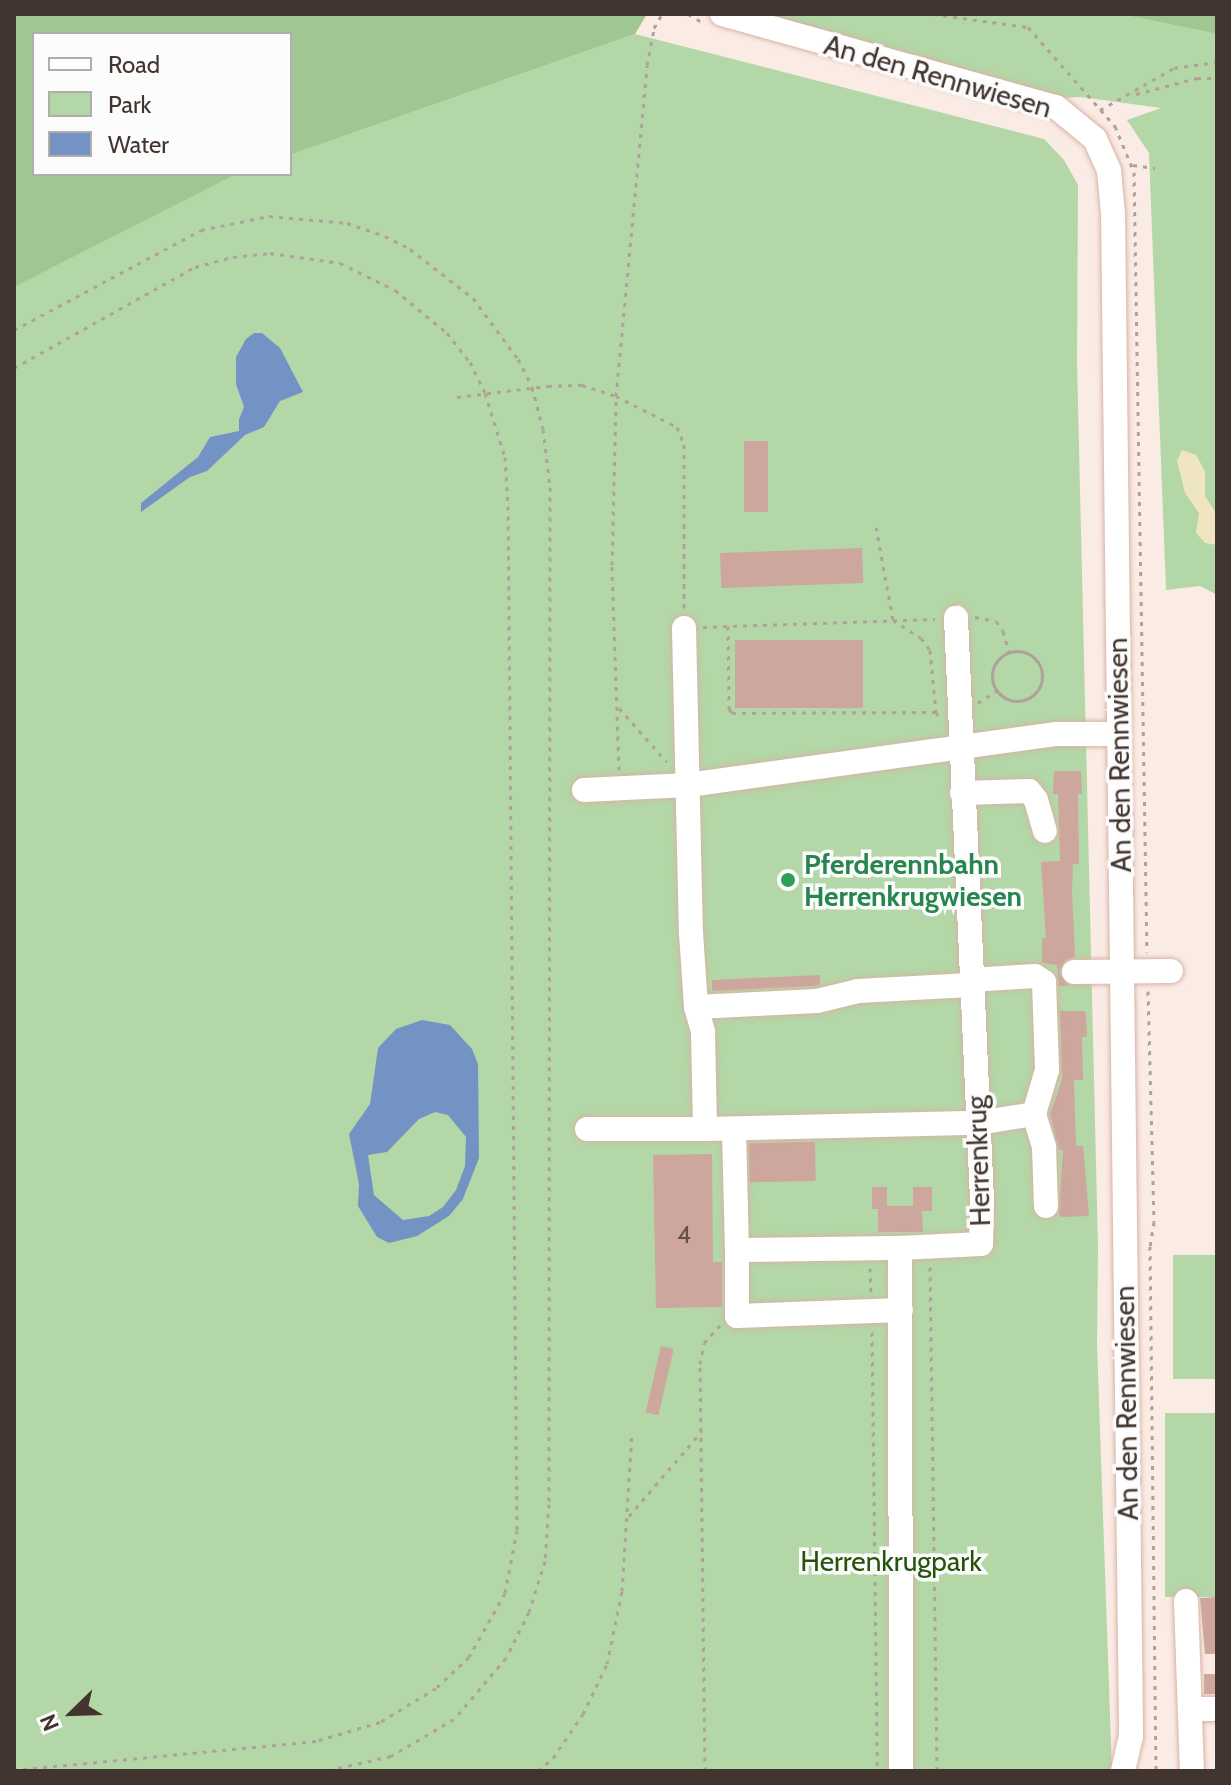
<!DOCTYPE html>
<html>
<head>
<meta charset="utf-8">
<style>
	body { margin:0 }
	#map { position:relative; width:1231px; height:1785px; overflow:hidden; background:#faebe4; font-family:Cabin,sans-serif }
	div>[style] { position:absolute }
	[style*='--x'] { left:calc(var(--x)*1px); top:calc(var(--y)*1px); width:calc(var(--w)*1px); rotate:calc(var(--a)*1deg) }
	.green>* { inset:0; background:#b3d7a6; transform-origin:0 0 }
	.forest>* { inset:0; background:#a0c692 }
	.sand>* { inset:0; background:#efe5c0 }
	.water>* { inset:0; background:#7493c5 }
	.building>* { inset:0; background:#cda69e; transform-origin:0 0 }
	.path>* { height:3px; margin-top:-1.5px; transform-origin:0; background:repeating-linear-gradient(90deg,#b0a19b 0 4px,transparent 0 10px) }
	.path>.ring { margin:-1.5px; padding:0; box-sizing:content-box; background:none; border:3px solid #b0a19b; border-radius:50% }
	.roads { filter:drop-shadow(0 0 2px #d8b3a5) drop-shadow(0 0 2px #d8b3a5) }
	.minor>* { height:24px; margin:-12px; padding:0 12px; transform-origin:12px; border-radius:12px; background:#fff }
	.dots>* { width:22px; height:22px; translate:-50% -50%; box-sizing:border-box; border:4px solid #fcfcfc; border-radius:50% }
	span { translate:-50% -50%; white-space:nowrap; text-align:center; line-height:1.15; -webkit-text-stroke:7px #fcfcfc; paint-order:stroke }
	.number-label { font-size:24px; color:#65504a }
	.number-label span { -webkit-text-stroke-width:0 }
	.street-label { font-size:28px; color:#42342e }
	.leisure-label { font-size:28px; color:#27864d; font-weight:700 }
	.left { translate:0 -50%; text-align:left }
	.park-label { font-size:28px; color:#24540b }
	.frame { position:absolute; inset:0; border:16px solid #42342e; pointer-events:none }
	.legend { position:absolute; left:32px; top:32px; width:260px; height:144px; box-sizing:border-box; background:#fcfcfc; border:2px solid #b2acaa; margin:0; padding:10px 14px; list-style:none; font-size:24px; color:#42342e }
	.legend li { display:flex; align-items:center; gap:16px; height:40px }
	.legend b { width:40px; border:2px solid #b2acaa }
	.north { position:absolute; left:32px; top:1673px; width:80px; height:80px; -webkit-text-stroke:6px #fcfcfc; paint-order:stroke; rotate:247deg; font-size:22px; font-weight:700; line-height:32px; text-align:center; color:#42342e }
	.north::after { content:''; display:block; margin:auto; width:28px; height:36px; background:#42342e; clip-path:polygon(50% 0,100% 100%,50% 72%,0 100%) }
</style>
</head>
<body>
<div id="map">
	<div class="green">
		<i style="clip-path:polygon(744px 14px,1120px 14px,1217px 34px,1217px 595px,1200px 586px,1166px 590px,1149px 153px,1127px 120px,1161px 108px,1081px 97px,1058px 98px)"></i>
		<i style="clip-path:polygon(635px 34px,1044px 139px,1064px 160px,1078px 185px,1077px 363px,1098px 1248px,1097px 1345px,1112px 1771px,14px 1771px,14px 287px,225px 178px,236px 174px,290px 174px,290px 155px)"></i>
		<i style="left:1217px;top:1255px;width:124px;height:44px;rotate:90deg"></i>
		<i style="left:1217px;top:1413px;width:184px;height:52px;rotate:90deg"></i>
	</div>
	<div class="forest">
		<i style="clip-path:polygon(14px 14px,647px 14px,635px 34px,290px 155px,290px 34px,34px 34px,34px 174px,236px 174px,14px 287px)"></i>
		<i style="clip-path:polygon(1120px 14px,1217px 14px,1217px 34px)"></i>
	</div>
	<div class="sand">
		<i style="clip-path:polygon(1182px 450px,1196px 455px,1205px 471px,1205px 496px,1217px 515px,1217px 545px,1205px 543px,1196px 533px,1199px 513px,1185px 493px,1177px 461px)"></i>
	</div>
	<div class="water">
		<i style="clip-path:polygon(254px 333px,262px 333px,280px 348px,303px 392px,280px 401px,264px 427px,245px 435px,207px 471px,190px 477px,141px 512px,141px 503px,198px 457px,210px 437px,239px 431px,239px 419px,244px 407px,236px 384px,236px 357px,246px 339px)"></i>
		<i style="clip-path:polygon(evenodd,422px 1020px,450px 1025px,472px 1049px,478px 1064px,479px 1158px,463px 1199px,449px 1216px,417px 1236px,389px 1243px,377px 1237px,358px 1206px,359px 1184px,349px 1134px,370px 1104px,378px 1048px,396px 1029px,422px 1020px,435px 1112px,448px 1115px,466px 1137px,465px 1166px,456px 1190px,443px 1207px,429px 1216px,403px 1220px,374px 1195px,368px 1155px,387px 1152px,419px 1119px,435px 1112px)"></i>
	</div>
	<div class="building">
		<i style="left:744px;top:441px;width:24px;height:71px"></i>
		<i style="left:862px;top:548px;width:35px;height:142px;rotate:88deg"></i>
		<i style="left:735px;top:640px;width:128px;height:68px"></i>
		<i style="clip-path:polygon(1054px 771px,1081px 771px,1082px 794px,1078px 794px,1079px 864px,1073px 864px,1072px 890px,1075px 957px,1066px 960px,1059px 971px,1068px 986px,1059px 986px,1057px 965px,1042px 963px,1042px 938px,1046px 938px,1041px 862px,1060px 861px,1058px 794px,1053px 794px)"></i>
		<i style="clip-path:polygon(820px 975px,820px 985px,815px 986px,712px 991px,712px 980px)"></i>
		<i style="clip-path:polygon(1060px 1011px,1085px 1011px,1086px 1015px,1087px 1037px,1082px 1037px,1083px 1080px,1074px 1080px,1076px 1146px,1083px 1146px,1089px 1216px,1061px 1217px,1059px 1213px,1063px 1150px,1059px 1150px,1050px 1114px,1062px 1080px)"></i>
		<i style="left:815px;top:1142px;width:39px;height:66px;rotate:89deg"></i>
		<i style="clip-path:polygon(712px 1154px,713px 1262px,722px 1262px,722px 1307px,656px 1308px,653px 1155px)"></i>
		<i style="clip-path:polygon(872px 1187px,887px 1187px,887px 1206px,913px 1206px,913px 1187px,932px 1187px,932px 1211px,922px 1211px,923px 1232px,878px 1232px,878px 1209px,872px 1209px)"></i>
		<i style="left:661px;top:1346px;width:13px;height:68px;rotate:13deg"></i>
		<i style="clip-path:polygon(1217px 1597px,1217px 1654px,1205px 1654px,1200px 1598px)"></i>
		<i style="left:1217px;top:1674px;width:20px;height:13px;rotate:90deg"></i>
	</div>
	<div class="path">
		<i style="--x:688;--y:14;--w:20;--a:30"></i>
		<i style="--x:933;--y:14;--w:96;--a:7.8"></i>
		<i style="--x:1028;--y:27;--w:132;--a:48.7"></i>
		<i style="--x:1115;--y:126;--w:50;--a:67.6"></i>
		<i style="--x:1134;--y:172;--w:780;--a:89.05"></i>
		<i style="--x:1136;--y:94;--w:63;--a:-14.7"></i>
		<i style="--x:1197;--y:78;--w:20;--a:0"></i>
		<i style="--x:1100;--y:110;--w:85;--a:-29.6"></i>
		<i style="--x:1174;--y:68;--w:43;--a:-7.9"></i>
		<i style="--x:1133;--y:165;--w:22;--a:8"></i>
		<i style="--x:14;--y:330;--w:212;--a:-28.1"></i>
		<i style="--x:201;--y:230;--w:69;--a:-11.6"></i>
		<i style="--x:269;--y:216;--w:78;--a:5.1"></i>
		<i style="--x:347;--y:223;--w:40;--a:18.9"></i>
		<i style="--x:385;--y:236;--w:28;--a:27"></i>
		<i style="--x:410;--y:249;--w:80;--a:37.9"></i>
		<i style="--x:473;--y:298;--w:76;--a:53.6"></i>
		<i style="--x:518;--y:359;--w:31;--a:63"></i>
		<i style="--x:532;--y:387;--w:43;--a:75.3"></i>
		<i style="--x:543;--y:429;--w:58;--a:83.1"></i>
		<i style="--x:550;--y:487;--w:1017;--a:90.06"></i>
		<i style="--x:549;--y:1504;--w:57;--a:94"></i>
		<i style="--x:545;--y:1561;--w:53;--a:107.4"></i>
		<i style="--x:529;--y:1612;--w:51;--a:116.6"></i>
		<i style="--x:506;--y:1658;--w:80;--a:130.4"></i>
		<i style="--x:454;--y:1719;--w:73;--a:149.6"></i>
		<i style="--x:391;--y:1756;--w:68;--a:167.2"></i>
		<i style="--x:14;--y:368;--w:207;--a:-29.2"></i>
		<i style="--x:195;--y:267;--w:39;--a:-15"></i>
		<i style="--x:233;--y:257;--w:37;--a:-6"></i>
		<i style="--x:270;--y:253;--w:71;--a:8.1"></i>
		<i style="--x:340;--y:263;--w:61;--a:26.1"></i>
		<i style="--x:395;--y:290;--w:67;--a:39.6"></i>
		<i style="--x:447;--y:333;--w:37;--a:52"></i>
		<i style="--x:470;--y:362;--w:34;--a:64"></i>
		<i style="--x:485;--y:393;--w:67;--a:72.6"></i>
		<i style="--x:505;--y:457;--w:49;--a:86.5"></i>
		<i style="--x:508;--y:506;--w:1024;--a:89.5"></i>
		<i style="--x:517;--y:1530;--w:64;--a:100.8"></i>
		<i style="--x:505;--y:1593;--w:73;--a:119.4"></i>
		<i style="--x:469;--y:1657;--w:45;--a:136.8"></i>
		<i style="--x:436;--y:1688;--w:66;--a:148.7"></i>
		<i style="--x:380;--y:1722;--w:67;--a:163.5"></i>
		<i style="--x:316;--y:1741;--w:303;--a:174.5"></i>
		<i style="--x:457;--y:397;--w:92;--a:-6.9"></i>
		<i style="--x:548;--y:386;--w:34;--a:-2"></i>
		<i style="--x:582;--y:385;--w:36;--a:18"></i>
		<i style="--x:616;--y:396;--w:68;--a:26.9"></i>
		<i style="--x:677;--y:427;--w:18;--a:68"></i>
		<i style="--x:684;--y:444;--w:164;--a:90"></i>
		<i style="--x:876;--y:527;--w:95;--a:79.6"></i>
		<i style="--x:893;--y:620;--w:33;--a:33"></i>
		<i style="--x:921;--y:638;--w:15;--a:53"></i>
		<i style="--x:930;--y:650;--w:62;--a:84.5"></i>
		<i style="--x:936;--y:712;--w:8;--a:60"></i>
		<i style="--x:975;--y:617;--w:21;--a:11"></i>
		<i style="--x:996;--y:621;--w:12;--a:55"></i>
		<i style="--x:1003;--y:631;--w:22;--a:74"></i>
		<i style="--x:728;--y:626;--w:83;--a:89.3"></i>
		<i style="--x:729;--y:709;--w:5;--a:53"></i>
		<i style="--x:732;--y:713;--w:204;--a:-0.3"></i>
		<i style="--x:703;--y:627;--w:232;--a:-2"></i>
		<i class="ring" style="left:992px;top:651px;width:47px;height:47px"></i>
		<i style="--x:978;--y:703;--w:23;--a:-34"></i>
		<i style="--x:619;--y:708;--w:72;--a:48.4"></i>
		<i style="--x:619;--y:770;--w:205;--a:-92"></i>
		<i style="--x:612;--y:565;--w:169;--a:-88.6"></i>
		<i style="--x:616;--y:396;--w:332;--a:-84.6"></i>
		<i style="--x:647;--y:65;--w:38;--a:-79"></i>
		<i style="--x:654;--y:28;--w:16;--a:-60"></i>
		<i style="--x:1148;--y:991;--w:231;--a:88.5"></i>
		<i style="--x:1154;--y:1222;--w:24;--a:99"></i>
		<i style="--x:1150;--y:1246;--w:525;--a:89.35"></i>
		<i style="--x:930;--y:1267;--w:504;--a:89.2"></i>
		<i style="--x:870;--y:1268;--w:24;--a:88"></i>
		<i style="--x:872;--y:1332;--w:439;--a:89.3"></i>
		<i style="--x:629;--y:1516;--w:111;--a:-49.4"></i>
		<i style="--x:538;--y:1771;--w:20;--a:-41"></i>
		<i style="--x:553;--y:1758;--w:53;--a:-55.7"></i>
		<i style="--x:583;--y:1714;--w:55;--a:-64.4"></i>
		<i style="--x:607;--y:1664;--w:75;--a:-78.4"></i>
		<i style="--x:622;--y:1591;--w:157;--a:-86.4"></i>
		<i style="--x:705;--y:1771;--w:407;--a:-90.7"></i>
		<i style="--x:700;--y:1364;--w:21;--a:-79"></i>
		<i style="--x:704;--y:1343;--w:24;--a:-48"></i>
	</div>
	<div class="roads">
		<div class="minor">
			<i style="--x:722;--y:14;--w:347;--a:15.6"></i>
			<i style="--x:1056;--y:107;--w:50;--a:39.4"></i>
			<i style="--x:1095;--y:139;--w:35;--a:66"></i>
			<i style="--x:1109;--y:171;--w:42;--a:84.6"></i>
			<i style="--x:1113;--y:213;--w:1523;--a:89.32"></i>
			<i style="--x:1131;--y:1736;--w:36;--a:103"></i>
			<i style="--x:684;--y:628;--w:305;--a:88.7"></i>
			<i style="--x:691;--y:933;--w:74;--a:86.1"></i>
			<i style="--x:696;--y:1007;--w:26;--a:74"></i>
			<i style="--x:703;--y:1032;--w:97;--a:88.8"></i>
			<i style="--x:705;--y:1129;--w:273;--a:-1.3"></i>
			<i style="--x:978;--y:1123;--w:57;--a:-9.1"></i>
			<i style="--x:584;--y:790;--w:104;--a:-2.8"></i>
			<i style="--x:688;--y:785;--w:372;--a:-7.9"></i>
			<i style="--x:1056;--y:734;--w:63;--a:0"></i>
			<i style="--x:962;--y:793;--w:67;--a:-1.7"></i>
			<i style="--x:1029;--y:791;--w:11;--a:52"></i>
			<i style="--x:1036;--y:800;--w:32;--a:74"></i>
			<i style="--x:1074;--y:972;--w:97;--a:-0.6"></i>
			<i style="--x:970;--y:980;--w:65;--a:-3.5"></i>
			<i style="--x:1035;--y:976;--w:11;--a:34"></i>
			<i style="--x:1044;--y:982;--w:88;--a:88"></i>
			<i style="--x:1047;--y:1070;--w:46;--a:106.5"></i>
			<i style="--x:1034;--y:1114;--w:34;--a:73"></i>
			<i style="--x:1044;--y:1147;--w:59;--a:88.1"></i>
			<i style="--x:696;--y:1007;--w:121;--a:-2.8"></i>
			<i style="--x:817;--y:1001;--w:42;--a:-13.7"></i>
			<i style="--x:858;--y:991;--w:112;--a:-3.1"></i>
			<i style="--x:587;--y:1129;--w:118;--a:0"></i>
			<i style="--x:734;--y:1129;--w:121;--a:88.6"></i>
			<i style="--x:900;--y:1248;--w:163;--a:179.3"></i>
			<i style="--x:737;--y:1250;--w:66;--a:90"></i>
			<i style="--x:737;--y:1316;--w:164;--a:-2.1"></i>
			<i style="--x:1186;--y:1601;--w:170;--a:88"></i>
			<i style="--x:1190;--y:1709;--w:27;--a:0"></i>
			<i style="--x:901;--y:1771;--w:523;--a:-90.11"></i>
			<i style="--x:900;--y:1248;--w:81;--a:-2.8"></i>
			<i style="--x:981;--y:1244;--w:44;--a:-88.7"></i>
			<i style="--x:982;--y:1200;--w:583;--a:-92.56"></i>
		</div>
	</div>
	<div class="dots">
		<i style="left:788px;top:880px;background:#2e9e5b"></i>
	</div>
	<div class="number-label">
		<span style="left:684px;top:1235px">4</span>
	</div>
	<div class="street-label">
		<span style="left:938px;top:76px;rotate:16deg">An den Rennwiesen</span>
		<span style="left:1119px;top:755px;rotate:-91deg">An den Rennwiesen</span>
		<span style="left:978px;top:1161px;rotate:-92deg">Herrenkrug</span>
		<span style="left:1126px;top:1403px;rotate:-91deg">An den Rennwiesen</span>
	</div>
	<div class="leisure-label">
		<span class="left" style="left:804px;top:880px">Pferderennbahn<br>Herrenkrugwiesen</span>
	</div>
	<div class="park-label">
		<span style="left:891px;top:1561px">Herrenkrugpark</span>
	</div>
	<div class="frame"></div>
	<ul class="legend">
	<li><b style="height:10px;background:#fff"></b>Road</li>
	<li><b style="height:22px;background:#b3d7a6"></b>Park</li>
	<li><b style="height:22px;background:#7493c5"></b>Water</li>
	</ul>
	<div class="north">N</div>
</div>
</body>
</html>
